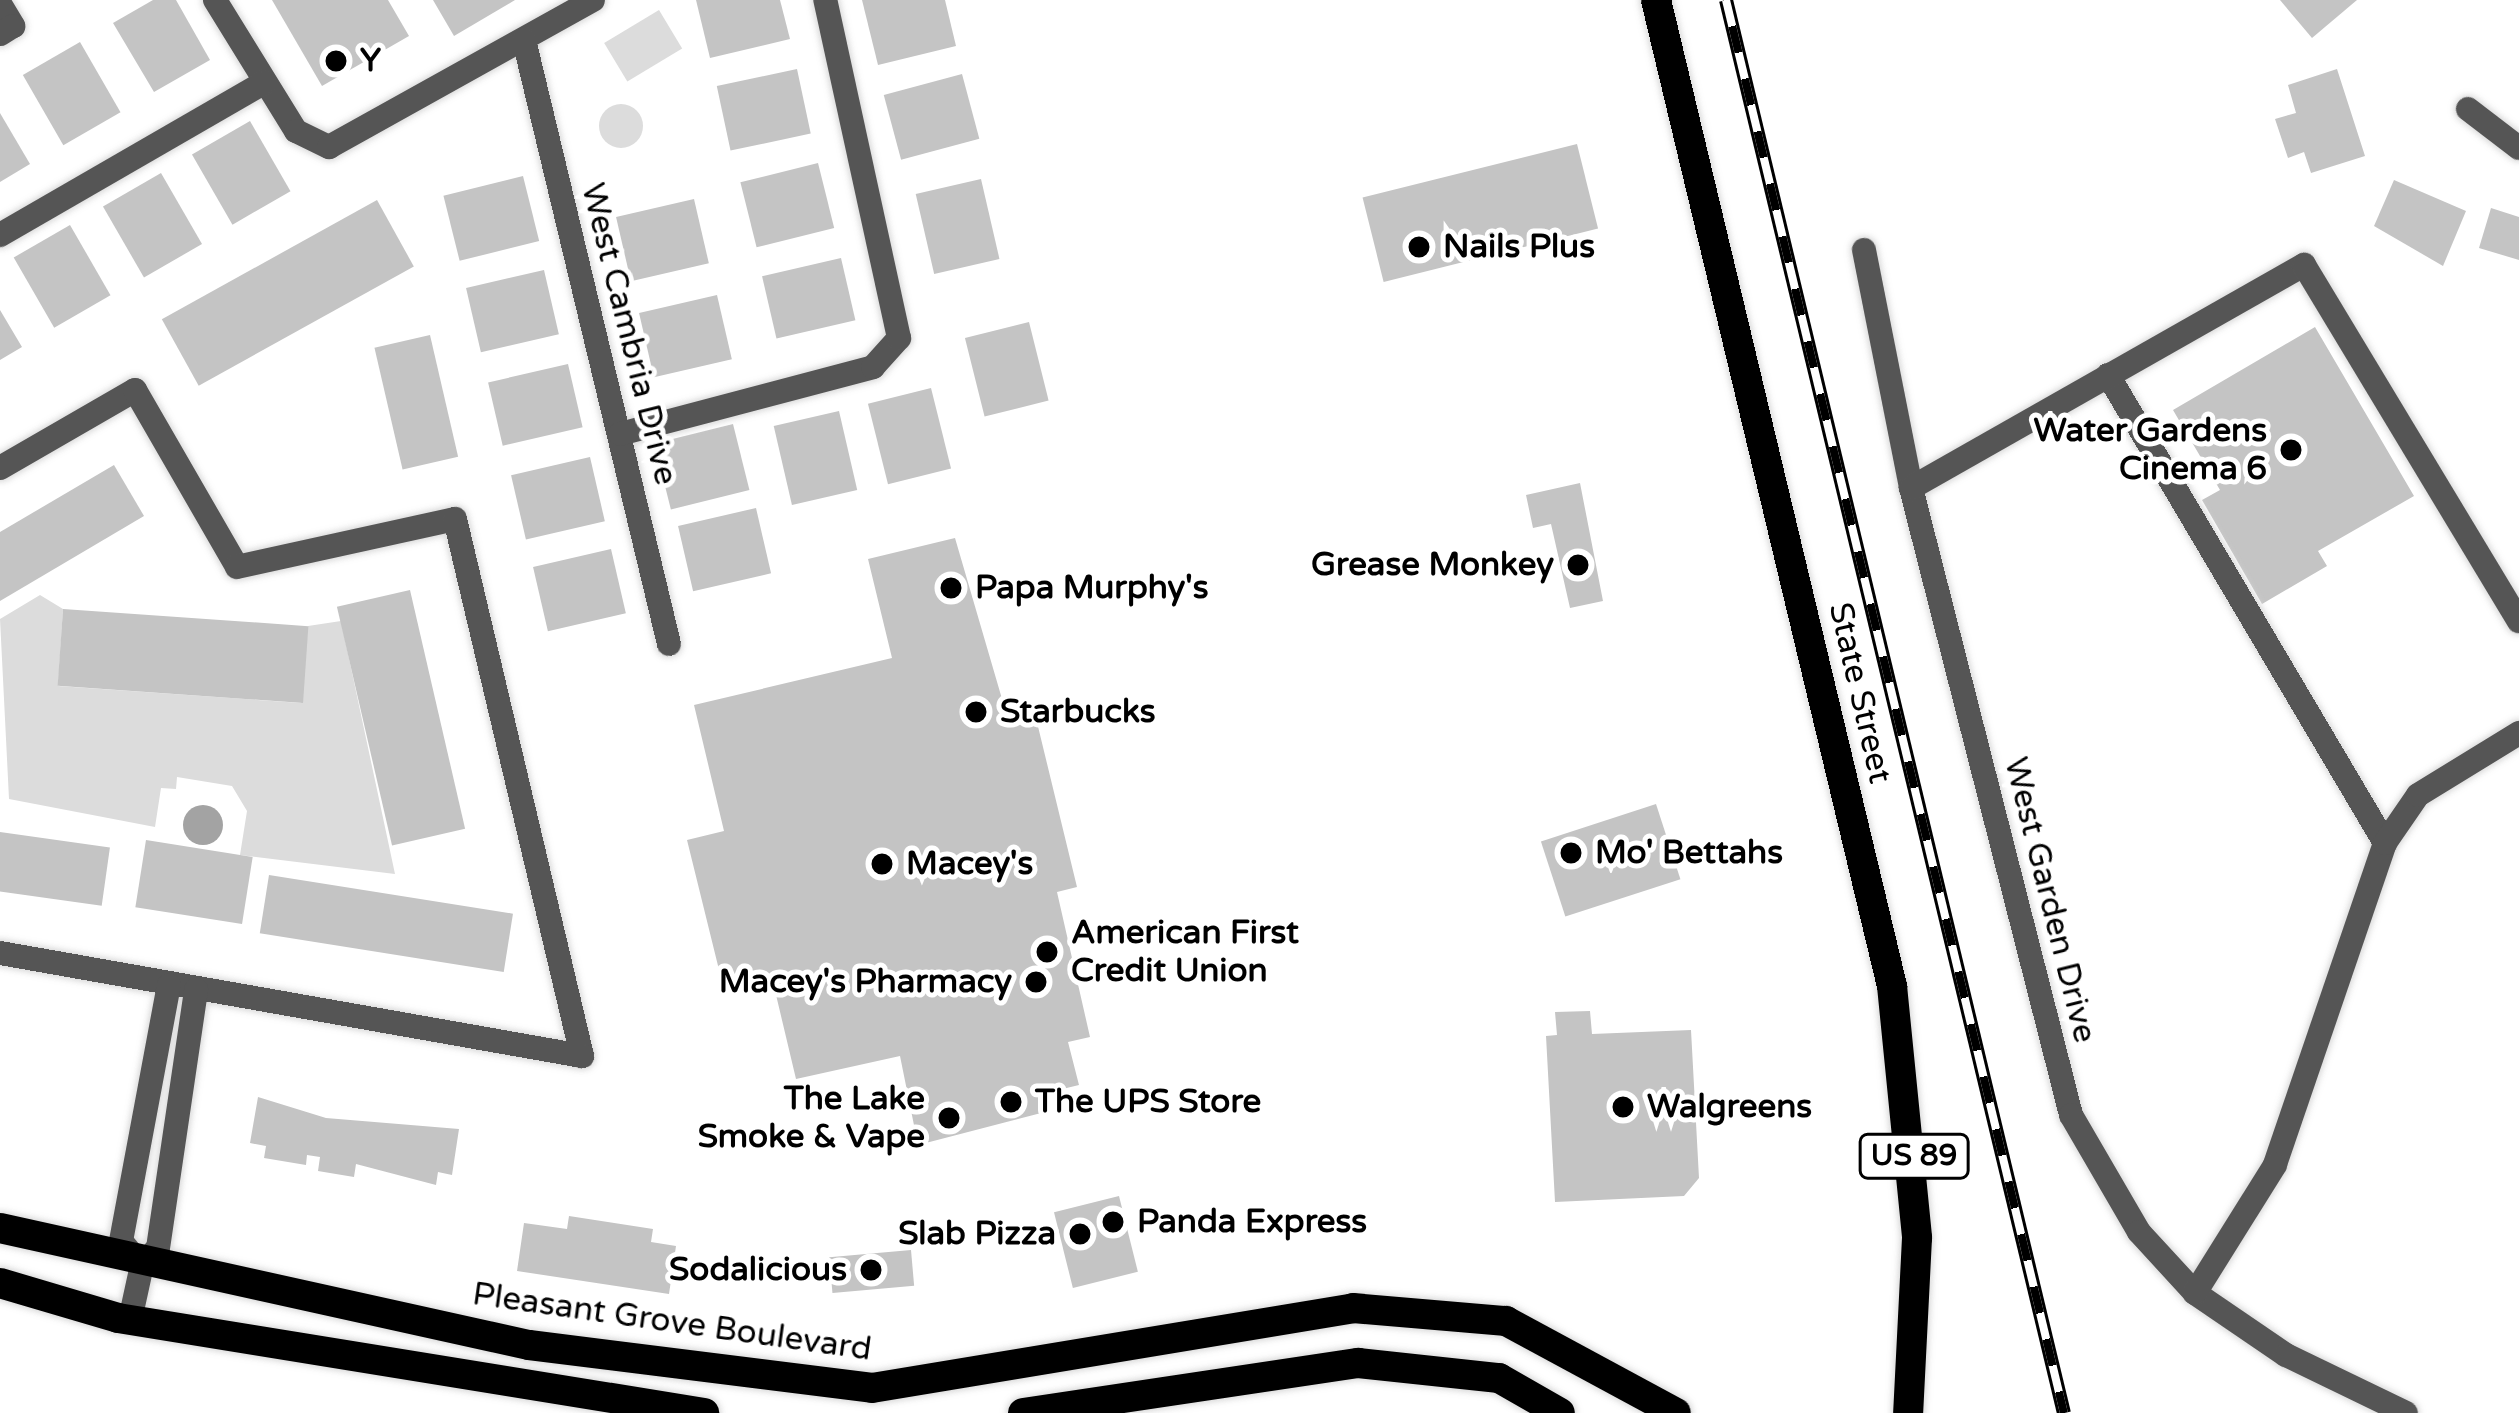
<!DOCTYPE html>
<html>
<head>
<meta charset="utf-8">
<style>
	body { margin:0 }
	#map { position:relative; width:2519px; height:1413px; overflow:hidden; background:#fff; font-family:"Varela Round",sans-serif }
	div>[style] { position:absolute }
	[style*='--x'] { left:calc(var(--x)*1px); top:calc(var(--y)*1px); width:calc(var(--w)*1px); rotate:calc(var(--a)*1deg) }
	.green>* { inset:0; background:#dcdcdc; transform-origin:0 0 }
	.round { border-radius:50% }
	.water>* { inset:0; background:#a3a3a3 }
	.building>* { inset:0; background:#c4c4c4; transform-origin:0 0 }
	.roads { filter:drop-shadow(0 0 3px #dbdbdb) drop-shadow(0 0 3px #dbdbdb) }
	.minor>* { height:24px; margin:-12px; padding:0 12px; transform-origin:12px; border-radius:12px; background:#555 }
	.primary>* { height:30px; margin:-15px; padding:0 15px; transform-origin:15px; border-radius:15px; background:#000 }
	.rail>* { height:14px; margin-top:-7px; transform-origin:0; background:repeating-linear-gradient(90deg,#fff 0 27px,#000 0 54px); box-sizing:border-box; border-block:3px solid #000 }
	.dots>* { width:33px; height:33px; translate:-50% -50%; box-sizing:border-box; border:6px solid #fff; border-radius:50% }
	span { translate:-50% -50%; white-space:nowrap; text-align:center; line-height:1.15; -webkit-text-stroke:10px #fff; paint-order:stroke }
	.shield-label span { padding:3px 9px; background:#fff; border:3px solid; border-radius:9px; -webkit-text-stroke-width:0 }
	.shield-label { font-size:30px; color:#000; font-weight:700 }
	.poi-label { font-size:33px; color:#000; font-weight:700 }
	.left { translate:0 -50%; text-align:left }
	.right { translate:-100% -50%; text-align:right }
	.street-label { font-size:33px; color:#000 }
</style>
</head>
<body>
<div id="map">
	<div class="green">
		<i style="left:659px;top:10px;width:45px;height:64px;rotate:59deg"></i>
		<i class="round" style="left:599px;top:104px;width:44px;height:44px"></i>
		<i style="clip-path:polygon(40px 595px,63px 609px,58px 686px,301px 703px,308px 626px,341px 621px,395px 874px,240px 855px,247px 811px,232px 786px,177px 777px,176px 789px,161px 788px,155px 827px,9px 799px,0 619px)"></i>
	</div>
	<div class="water">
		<i class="round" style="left:183px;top:805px;width:40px;height:40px"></i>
	</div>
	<div class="building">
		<i style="clip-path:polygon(153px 0,176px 0,210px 60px,154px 92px,113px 23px)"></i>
		<i style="clip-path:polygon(272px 0,388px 0,409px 36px,322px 86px)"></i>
		<i style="clip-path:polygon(433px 0,515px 0,454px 36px)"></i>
		<i style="clip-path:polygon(696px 0,780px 0,790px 39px,710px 58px)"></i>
		<i style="clip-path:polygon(862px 0,945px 0,956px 46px,878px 65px)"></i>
		<i style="clip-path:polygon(2280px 0,2357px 0,2312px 38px)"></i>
		<i style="left:80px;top:42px;width:81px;height:66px;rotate:60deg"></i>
		<i style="left:797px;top:69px;width:66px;height:82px;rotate:78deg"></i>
		<i style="clip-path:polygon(2337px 69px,2365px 156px,2311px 173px,2304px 152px,2288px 158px,2275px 119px,2296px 113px,2288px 85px)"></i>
		<i style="left:962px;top:74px;width:67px;height:81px;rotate:75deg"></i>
		<i style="clip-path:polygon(0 113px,30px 164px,0 182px)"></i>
		<i style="left:250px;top:121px;width:81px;height:67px;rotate:60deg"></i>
		<i style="left:1577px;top:144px;width:87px;height:221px;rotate:76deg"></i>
		<i style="left:818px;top:163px;width:67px;height:80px;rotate:76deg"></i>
		<i style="left:161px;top:173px;width:82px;height:67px;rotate:60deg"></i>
		<i style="left:523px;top:176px;width:67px;height:82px;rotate:76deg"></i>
		<i style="left:981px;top:179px;width:82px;height:67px;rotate:77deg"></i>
		<i style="clip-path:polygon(2394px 180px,2466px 211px,2443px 266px,2374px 226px)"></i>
		<i style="left:694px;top:199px;width:66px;height:80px;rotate:77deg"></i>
		<i style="left:377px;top:200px;width:76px;height:246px;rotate:61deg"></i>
		<i style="clip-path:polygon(2491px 208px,2519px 217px,2519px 260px,2479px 248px)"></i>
		<i style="left:70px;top:225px;width:81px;height:65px;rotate:60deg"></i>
		<i style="left:841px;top:258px;width:64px;height:81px;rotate:77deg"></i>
		<i style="left:544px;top:270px;width:66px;height:80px;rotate:77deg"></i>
		<i style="left:717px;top:295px;width:66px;height:80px;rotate:77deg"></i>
		<i style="clip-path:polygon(0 310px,22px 347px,0 360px)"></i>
		<i style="left:1029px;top:322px;width:81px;height:66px;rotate:76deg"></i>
		<i style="clip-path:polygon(2315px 327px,2414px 496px,2318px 551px,2327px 566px,2262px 604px,2202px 500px,2220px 490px,2173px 410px)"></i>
		<i style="left:430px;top:335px;width:125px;height:57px;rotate:77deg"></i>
		<i style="left:568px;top:364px;width:65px;height:82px;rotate:77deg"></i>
		<i style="left:931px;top:388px;width:83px;height:65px;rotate:76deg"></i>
		<i style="left:839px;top:411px;width:81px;height:67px;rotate:77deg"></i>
		<i style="left:733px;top:424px;width:68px;height:81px;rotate:76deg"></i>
		<i style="left:590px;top:457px;width:66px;height:81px;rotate:77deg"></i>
		<i style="clip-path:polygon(114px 465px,144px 516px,0 601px,0 532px)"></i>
		<i style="clip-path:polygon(1580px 483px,1603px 601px,1570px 608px,1551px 524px,1533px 528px,1526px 495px)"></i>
		<i style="left:756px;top:508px;width:67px;height:80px;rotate:77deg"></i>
		<i style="clip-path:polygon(955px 538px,1007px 716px,1034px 710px,1077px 887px,1057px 892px,1090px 1037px,1068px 1042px,1079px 1085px,1042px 1094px,1045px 1112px,918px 1145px,900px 1056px,796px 1079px,772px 978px,723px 986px,687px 840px,724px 831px,694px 705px,892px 658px,868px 559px)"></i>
		<i style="left:611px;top:549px;width:66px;height:80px;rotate:77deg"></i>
		<i style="left:410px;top:590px;width:245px;height:75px;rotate:77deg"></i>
		<i style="left:63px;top:609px;width:246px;height:77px;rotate:4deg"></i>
		<i style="left:1656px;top:804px;width:79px;height:121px;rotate:72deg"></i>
		<i style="left:0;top:832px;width:111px;height:59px;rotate:8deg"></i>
		<i style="left:146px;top:840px;width:108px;height:68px;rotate:9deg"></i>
		<i style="left:269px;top:875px;width:247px;height:59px;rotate:9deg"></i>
		<i style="clip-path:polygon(1590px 1011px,1592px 1034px,1691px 1030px,1699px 1178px,1684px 1196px,1555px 1202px,1546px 1036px,1557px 1035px,1555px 1012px)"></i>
		<i style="clip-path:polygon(258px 1097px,326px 1118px,459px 1129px,452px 1175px,438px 1172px,436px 1185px,356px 1164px,354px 1177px,318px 1171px,320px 1157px,307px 1155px,306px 1165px,264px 1158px,266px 1146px,250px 1143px)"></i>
		<i style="left:1119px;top:1196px;width:78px;height:67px;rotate:76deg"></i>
		<i style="clip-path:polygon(569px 1216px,653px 1229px,651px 1242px,676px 1246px,669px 1294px,517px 1271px,524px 1223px,567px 1229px)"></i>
		<i style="left:911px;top:1250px;width:36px;height:82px;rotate:85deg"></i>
	</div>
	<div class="roads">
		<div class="minor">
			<i style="--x:215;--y:0;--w:154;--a:58.3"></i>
			<i style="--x:296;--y:131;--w:37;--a:26"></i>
			<i style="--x:329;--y:147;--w:302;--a:-29.1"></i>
			<i style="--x:0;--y:4;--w:26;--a:59"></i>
			<i style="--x:13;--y:26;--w:15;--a:148"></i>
			<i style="--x:524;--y:40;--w:621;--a:76.5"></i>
			<i style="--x:2468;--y:109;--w:64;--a:37.4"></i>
			<i style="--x:0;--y:235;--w:304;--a:-30"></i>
			<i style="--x:1864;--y:250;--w:243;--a:78.8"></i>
			<i style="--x:1911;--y:488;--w:647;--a:75.68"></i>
			<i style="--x:2071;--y:1115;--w:135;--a:59.8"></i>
			<i style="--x:2139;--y:1232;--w:83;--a:47.4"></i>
			<i style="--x:2195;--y:1293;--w:110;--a:34.3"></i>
			<i style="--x:2286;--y:1355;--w:133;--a:25.8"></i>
			<i style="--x:2108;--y:375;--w:544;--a:59.38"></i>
			<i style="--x:2385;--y:843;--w:340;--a:108.9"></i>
			<i style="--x:2275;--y:1165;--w:151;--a:122"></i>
			<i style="--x:620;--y:434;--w:262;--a:-14.8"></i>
			<i style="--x:873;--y:367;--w:39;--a:-48"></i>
			<i style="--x:899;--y:338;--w:346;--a:-102.3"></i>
			<i style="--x:0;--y:468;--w:156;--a:-30"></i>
			<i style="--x:135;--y:390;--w:204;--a:60"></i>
			<i style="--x:237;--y:567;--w:223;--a:-12.4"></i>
			<i style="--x:455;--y:519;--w:552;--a:76.69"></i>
			<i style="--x:582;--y:1056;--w:591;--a:-169.96"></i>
			<i style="--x:1911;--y:488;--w:452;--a:-29.6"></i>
			<i style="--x:2304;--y:265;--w:416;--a:58.9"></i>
			<i style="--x:2385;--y:843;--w:58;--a:-55.5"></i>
			<i style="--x:2418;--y:795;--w:119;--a:-31.5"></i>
			<i style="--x:141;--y:1265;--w:31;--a:-130"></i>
			<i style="--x:121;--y:1241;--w:260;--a:-79.4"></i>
			<i style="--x:130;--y:1320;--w:56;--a:-77.7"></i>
			<i style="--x:142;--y:1265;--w:23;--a:-47"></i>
			<i style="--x:158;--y:1248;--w:261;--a:-81.6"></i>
		</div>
		<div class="primary">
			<i style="--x:1656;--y:0;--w:1014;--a:76.54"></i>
			<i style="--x:1892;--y:986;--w:253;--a:84.3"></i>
			<i style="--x:1917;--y:1238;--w:175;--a:92.9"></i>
			<i style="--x:0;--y:1228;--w:542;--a:12.47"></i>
			<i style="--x:529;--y:1345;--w:346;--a:7.1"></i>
			<i style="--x:872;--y:1388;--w:488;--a:-9.4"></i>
			<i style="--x:1353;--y:1308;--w:154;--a:4.9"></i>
			<i style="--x:1506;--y:1321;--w:193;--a:28.4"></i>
			<i style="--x:0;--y:1283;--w:123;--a:16.5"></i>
			<i style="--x:118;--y:1318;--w:594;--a:9.21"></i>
			<i style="--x:1023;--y:1413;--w:339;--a:-8.5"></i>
			<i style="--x:1358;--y:1363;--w:142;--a:6.1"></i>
			<i style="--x:1499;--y:1378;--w:70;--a:29.8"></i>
		</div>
	</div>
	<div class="rail">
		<i style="--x:1726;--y:0;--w:1453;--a:76.55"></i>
	</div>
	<div class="dots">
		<i style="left:336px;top:61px;background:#000"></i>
		<i style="left:1419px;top:247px;background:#000"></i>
		<i style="left:2291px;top:450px;background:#000"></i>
		<i style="left:1578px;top:565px;background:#000"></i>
		<i style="left:951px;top:588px;background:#000"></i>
		<i style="left:976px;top:712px;background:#000"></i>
		<i style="left:1571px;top:853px;background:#000"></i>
		<i style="left:882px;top:864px;background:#000"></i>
		<i style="left:1047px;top:952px;background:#000"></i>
		<i style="left:1036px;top:982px;background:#000"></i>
		<i style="left:1011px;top:1102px;background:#000"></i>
		<i style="left:1623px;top:1107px;background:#000"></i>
		<i style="left:949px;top:1118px;background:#000"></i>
		<i style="left:1113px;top:1222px;background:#000"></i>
		<i style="left:1080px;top:1234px;background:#000"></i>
		<i style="left:871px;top:1270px;background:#000"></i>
	</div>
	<div class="shield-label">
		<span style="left:1914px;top:1156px">US 89</span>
	</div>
	<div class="poi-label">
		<span class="left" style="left:360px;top:61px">Y</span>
		<span class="left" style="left:1443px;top:247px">Nails Plus</span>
		<span class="right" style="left:2267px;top:450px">Water Gardens<br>Cinema 6</span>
		<span class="right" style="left:1554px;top:565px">Grease Monkey</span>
		<span class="left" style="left:975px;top:588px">Papa Murphy's</span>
		<span class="left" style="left:1000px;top:712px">Starbucks</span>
		<span class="left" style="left:1595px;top:853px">Mo' Bettahs</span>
		<span class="left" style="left:906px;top:864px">Macey's</span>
		<span class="left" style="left:1071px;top:952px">American First<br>Credit Union</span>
		<span class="right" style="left:1012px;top:982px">Macey's Pharmacy</span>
		<span class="right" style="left:925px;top:1118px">The Lake<br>Smoke &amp; Vape</span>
		<span class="left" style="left:1035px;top:1102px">The UPS Store</span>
		<span class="left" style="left:1647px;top:1107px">Walgreens</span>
		<span class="left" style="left:1137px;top:1222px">Panda Express</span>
		<span class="right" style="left:1056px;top:1234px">Slab Pizza</span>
		<span class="right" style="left:847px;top:1270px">Sodalicious</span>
	</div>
	<div class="street-label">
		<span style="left:629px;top:334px;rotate:76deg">West Cambria Drive</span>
		<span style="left:1860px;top:693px;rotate:77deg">State Street</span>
		<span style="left:2050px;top:900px;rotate:76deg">West Garden Drive</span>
		<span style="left:672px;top:1322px;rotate:8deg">Pleasant Grove Boulevard</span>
	</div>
</div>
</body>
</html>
